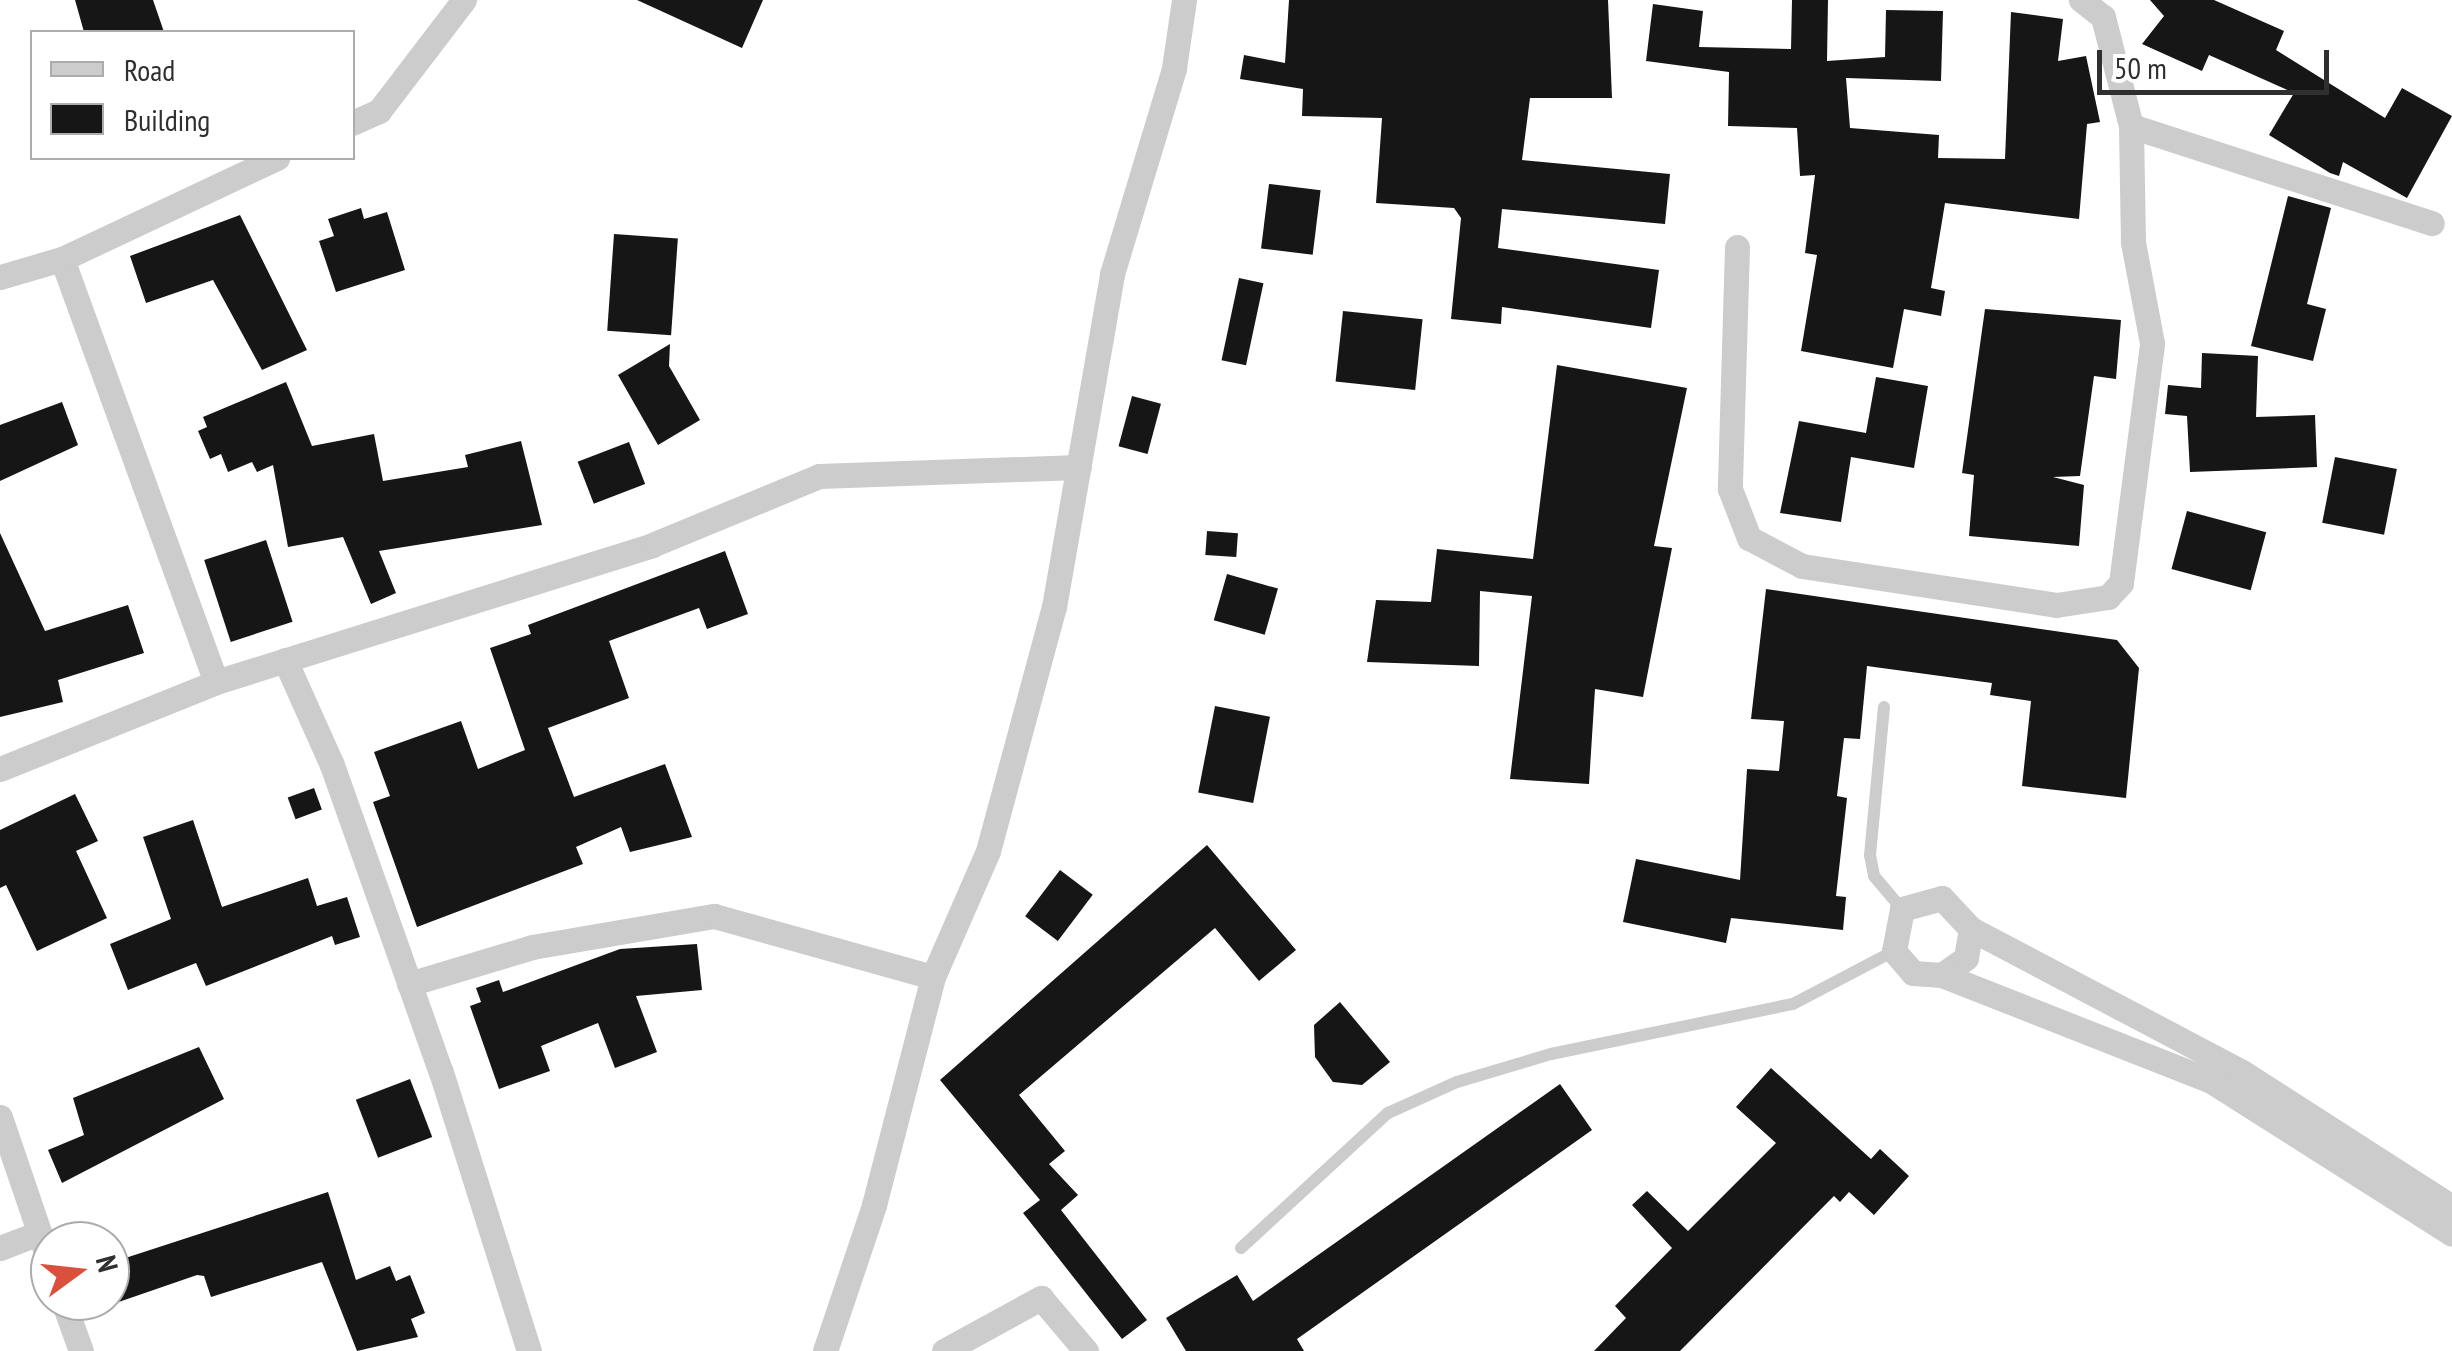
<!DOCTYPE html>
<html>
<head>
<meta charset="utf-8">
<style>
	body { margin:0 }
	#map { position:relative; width:2452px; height:1351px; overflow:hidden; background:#fff; font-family:"PT Sans Narrow",sans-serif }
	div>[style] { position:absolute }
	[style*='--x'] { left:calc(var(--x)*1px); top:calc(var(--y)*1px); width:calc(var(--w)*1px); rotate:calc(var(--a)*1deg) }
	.building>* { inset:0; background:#161616; transform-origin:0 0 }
	.lane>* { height:12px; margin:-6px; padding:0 6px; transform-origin:6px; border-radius:6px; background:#ccc }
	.street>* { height:25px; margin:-12.5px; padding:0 12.5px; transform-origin:12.5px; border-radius:12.5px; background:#ccc }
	span { translate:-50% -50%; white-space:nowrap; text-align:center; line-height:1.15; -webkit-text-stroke:10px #fff; paint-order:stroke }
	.legend { position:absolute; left:30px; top:30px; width:325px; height:130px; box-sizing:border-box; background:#fff; border:2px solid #acacac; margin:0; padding:12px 18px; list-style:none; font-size:30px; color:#2f2f2f }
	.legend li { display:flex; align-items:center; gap:20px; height:50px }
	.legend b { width:50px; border:2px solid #acacac }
	.north { position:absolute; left:30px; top:1221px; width:100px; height:100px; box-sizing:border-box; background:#fff; border:2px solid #acacac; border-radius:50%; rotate:75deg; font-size:28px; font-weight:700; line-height:40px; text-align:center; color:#2f2f2f }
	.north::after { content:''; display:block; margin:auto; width:35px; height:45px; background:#db503c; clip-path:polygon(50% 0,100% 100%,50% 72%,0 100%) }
	.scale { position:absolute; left:2097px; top:50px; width:232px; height:45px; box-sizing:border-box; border:5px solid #2f2f2f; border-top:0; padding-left:12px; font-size:30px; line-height:35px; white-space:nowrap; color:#2f2f2f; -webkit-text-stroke:8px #fff; paint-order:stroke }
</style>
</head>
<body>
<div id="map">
	<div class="building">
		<i style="clip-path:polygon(75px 0,153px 0,164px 32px,84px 32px)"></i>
		<i style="clip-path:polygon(637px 0,763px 0,742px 48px)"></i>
		<i style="clip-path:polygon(1289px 0,1608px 0,1612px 98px,1530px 98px,1522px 160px,1670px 174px,1665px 224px,1502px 209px,1498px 248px,1659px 270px,1651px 328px,1502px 307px,1501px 324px,1451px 319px,1461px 218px,1454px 208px,1376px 203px,1382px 118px,1302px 116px,1303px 89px,1240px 79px,1244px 55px,1285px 63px)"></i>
		<i style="clip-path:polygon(1792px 0,1828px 0,1827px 61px,1885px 57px,1886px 10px,1943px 11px,1941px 81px,1846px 78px,1850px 128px,1939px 135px,1938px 158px,2005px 159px,2011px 12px,2063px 19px,2058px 61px,2086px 56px,2100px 122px,2087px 124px,2079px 219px,1945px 203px,1931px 288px,1945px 291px,1941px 316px,1904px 309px,1893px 368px,1801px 351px,1817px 255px,1805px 253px,1815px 175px,1800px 176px,1797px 128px,1728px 126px,1729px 72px,1646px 61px,1653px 4px,1703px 11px,1699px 47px,1791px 49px)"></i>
		<i style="clip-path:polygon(2150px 0,2214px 0,2284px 31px,2276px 50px,2385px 118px,2402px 88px,2452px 116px,2407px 198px,2343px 162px,2339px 176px,2330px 173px,2269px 135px,2294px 93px,2209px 55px,2202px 71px,2142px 44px,2164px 16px)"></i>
		<i style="left:1269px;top:184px;width:52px;height:65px;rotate:7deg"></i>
		<i style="clip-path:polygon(2288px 196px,2331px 208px,2307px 304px,2326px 309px,2313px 361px,2251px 346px)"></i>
		<i style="clip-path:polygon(361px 208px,364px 219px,387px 212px,405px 270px,336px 292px,319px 241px,334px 236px,328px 219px)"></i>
		<i style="clip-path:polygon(240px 215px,307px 350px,262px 370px,213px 280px,146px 303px,130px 256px)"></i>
		<i style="left:614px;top:234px;width:64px;height:97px;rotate:4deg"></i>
		<i style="left:1239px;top:278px;width:25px;height:84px;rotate:12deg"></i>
		<i style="clip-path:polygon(1985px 309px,2121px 320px,2116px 379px,2094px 376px,2080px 476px,2053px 477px,2084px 485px,2079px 546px,1969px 536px,1974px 475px,1962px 473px)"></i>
		<i style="left:1343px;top:311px;width:80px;height:71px;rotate:6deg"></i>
		<i style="clip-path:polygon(670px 344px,669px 366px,700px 420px,658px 445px,618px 375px)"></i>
		<i style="clip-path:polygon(2202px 353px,2258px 356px,2256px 417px,2315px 415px,2317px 467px,2190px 472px,2187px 416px,2165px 414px,2168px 385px,2201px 388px)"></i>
		<i style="clip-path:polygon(1557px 365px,1687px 388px,1654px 546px,1672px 548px,1643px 697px,1595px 689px,1589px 784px,1510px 779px,1532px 596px,1480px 591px,1479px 666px,1367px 662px,1376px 600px,1431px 602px,1437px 549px,1533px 559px)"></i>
		<i style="clip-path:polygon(1876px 377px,1928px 386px,1914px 468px,1851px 457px,1841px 522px,1780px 513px,1799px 421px,1866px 433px)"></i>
		<i style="clip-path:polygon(286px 382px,312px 446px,374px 434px,383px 481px,468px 467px,465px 455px,521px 441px,542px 525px,379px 551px,396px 593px,371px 604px,343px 537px,288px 547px,273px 465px,257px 472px,252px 462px,228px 472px,221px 454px,210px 459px,198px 431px,207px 427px,203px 417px)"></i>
		<i style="left:1132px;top:396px;width:30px;height:52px;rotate:15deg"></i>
		<i style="clip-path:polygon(62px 402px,78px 445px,0 481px,0 425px)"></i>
		<i style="left:629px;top:442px;width:45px;height:55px;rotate:69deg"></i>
		<i style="left:2335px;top:457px;width:63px;height:67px;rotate:11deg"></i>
		<i style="left:2187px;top:511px;width:82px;height:60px;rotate:15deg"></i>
		<i style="left:1207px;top:531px;width:31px;height:24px;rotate:4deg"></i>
		<i style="clip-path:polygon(0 533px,45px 631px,128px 605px,144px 653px,58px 680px,63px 702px,0 717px)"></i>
		<i style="left:266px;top:540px;width:86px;height:65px;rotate:72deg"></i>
		<i style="clip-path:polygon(725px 551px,748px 614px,707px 629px,699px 608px,609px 641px,629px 698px,548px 728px,574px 797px,665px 764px,692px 837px,630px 852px,621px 827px,576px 847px,583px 864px,417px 927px,373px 802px,390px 796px,374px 752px,461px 721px,478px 769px,525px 750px,490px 648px,531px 634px,528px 625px)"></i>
		<i style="left:1227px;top:574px;width:53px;height:48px;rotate:16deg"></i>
		<i style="clip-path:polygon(1766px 589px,2117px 640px,2139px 668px,2126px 798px,2022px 786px,2031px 701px,1990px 695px,1992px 683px,1867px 666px,1860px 739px,1844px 738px,1837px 796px,1847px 798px,1836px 896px,1846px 897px,1843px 930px,1731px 918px,1726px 943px,1623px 922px,1636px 859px,1740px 880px,1747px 769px,1779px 771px,1784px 721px,1751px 719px)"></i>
		<i style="left:1215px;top:706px;width:56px;height:88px;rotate:11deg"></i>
		<i style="left:314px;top:788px;width:23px;height:28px;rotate:70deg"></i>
		<i style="clip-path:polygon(75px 794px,98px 841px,76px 851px,107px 918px,37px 951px,6px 885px,0 888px,0 830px)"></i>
		<i style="clip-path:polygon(193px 820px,222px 907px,308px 878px,317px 906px,347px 897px,360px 937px,335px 945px,332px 936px,206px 986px,196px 963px,128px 990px,110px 944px,171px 919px,143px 837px)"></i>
		<i style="clip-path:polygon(1207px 845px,1296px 950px,1259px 981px,1215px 928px,1019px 1095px,1065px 1151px,1049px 1164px,1078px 1195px,1061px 1210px,1147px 1320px,1122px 1339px,1023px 1213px,1040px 1200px,940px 1080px)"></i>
		<i style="left:1060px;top:870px;width:41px;height:58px;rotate:37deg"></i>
		<i style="clip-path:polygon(697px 944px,702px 990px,636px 996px,657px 1052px,615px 1068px,598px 1023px,541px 1046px,550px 1071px,499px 1089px,470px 1006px,481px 1002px,476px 988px,499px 980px,503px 992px,620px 949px)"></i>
		<i style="clip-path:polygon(1340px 1002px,1390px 1062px,1362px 1085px,1333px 1082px,1315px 1057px,1314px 1025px)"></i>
		<i style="clip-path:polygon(199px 1047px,224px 1099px,62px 1183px,48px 1150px,84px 1135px,73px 1098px)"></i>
		<i style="clip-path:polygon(1771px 1068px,1871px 1159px,1880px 1149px,1909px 1176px,1874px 1215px,1849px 1192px,1840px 1202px,1834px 1196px,1680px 1351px,1594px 1351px,1626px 1318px,1615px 1306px,1672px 1248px,1632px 1205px,1647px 1191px,1688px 1231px,1776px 1143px,1736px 1107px)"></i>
		<i style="left:410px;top:1079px;width:62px;height:58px;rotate:69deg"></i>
		<i style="clip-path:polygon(1560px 1084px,1592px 1130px,1297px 1339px,1304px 1351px,1186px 1351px,1166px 1318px,1237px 1275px,1253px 1301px)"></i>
		<i style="clip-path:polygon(328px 1192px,356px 1280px,390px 1266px,396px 1281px,410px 1275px,425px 1313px,411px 1319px,418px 1337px,357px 1351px,322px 1262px,211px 1297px,204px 1276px,197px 1275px,110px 1305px,110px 1263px)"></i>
	</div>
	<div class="lane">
		<i style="--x:1884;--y:707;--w:149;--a:95.4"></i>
		<i style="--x:1870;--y:855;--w:21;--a:79"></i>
		<i style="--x:1874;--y:876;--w:43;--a:49.7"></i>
		<i style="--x:1241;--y:1248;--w:200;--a:-42.6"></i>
		<i style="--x:1388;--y:1113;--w:76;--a:-24.2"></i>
		<i style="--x:1457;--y:1082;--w:98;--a:-16.6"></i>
		<i style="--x:1551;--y:1054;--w:247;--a:-11.7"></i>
		<i style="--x:1793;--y:1004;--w:114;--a:-27.7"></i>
	</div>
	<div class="street">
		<i style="--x:352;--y:123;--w:30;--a:-24"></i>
		<i style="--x:379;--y:111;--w:140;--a:-52.6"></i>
		<i style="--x:2131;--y:126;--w:316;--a:17.9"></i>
		<i style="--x:1737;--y:247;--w:242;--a:91.7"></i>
		<i style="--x:1730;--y:489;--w:53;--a:68.8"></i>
		<i style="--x:1749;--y:538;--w:60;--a:27.8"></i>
		<i style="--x:1802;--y:566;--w:257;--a:8.7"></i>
		<i style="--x:2056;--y:605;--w:53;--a:-8.7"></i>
		<i style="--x:2108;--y:597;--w:19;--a:-47"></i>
		<i style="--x:2121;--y:583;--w:242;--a:-82.6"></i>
		<i style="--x:2152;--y:343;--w:103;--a:-100.7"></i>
		<i style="--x:2133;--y:242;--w:116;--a:-91"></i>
		<i style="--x:2131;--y:126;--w:113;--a:-104.4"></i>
		<i style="--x:2103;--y:17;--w:28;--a:-142"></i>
		<i style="--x:62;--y:259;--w:450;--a:70"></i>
		<i style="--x:0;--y:277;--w:65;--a:-16.2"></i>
		<i style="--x:62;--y:259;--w:238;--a:-25.2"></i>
		<i style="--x:285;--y:660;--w:115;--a:65.9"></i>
		<i style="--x:332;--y:765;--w:326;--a:70.5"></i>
		<i style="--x:441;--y:1072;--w:293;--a:72.5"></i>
		<i style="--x:0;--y:769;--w:233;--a:-21.9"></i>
		<i style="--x:216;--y:682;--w:457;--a:-17.4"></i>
		<i style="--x:652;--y:545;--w:181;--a:-22.4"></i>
		<i style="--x:819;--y:476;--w:260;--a:-2"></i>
		<i style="--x:1971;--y:929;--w:29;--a:100"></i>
		<i style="--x:1966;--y:958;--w:29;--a:145"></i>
		<i style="--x:1942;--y:975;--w:29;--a:-176"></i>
		<i style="--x:1913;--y:973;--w:29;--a:-131"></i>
		<i style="--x:1894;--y:951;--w:43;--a:-79.2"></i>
		<i style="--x:1902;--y:909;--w:41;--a:-15.4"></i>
		<i style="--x:1942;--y:898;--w:42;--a:46.9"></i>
		<i style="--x:1971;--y:929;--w:306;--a:27.8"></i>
		<i style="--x:2242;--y:1072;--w:250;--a:32.7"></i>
		<i style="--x:1942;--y:975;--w:289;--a:21.5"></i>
		<i style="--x:2211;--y:1081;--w:285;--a:32.4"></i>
		<i style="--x:409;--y:984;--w:128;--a:-16.7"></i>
		<i style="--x:532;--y:947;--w:185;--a:-9.7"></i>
		<i style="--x:714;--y:916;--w:227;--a:15.6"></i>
		<i style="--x:0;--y:1117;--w:155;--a:71.2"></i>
		<i style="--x:0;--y:1248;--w:42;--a:-21"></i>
		<i style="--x:63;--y:1301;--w:53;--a:70.2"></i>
		<i style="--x:825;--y:1351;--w:154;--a:-71.4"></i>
		<i style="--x:874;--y:1205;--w:236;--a:-75.5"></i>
		<i style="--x:933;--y:977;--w:137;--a:-66.4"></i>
		<i style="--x:988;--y:851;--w:253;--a:-74.9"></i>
		<i style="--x:1054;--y:607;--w:338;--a:-80.1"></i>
		<i style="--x:1112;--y:274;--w:215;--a:-73.2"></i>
		<i style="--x:1174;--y:68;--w:69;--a:-81.6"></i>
		<i style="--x:944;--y:1351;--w:111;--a:-28.7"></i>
		<i style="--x:1041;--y:1298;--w:70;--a:49.7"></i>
	</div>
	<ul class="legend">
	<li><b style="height:12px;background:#ccc"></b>Road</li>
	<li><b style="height:28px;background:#161616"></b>Building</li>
	</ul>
	<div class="north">N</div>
	<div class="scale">50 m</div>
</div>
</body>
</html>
